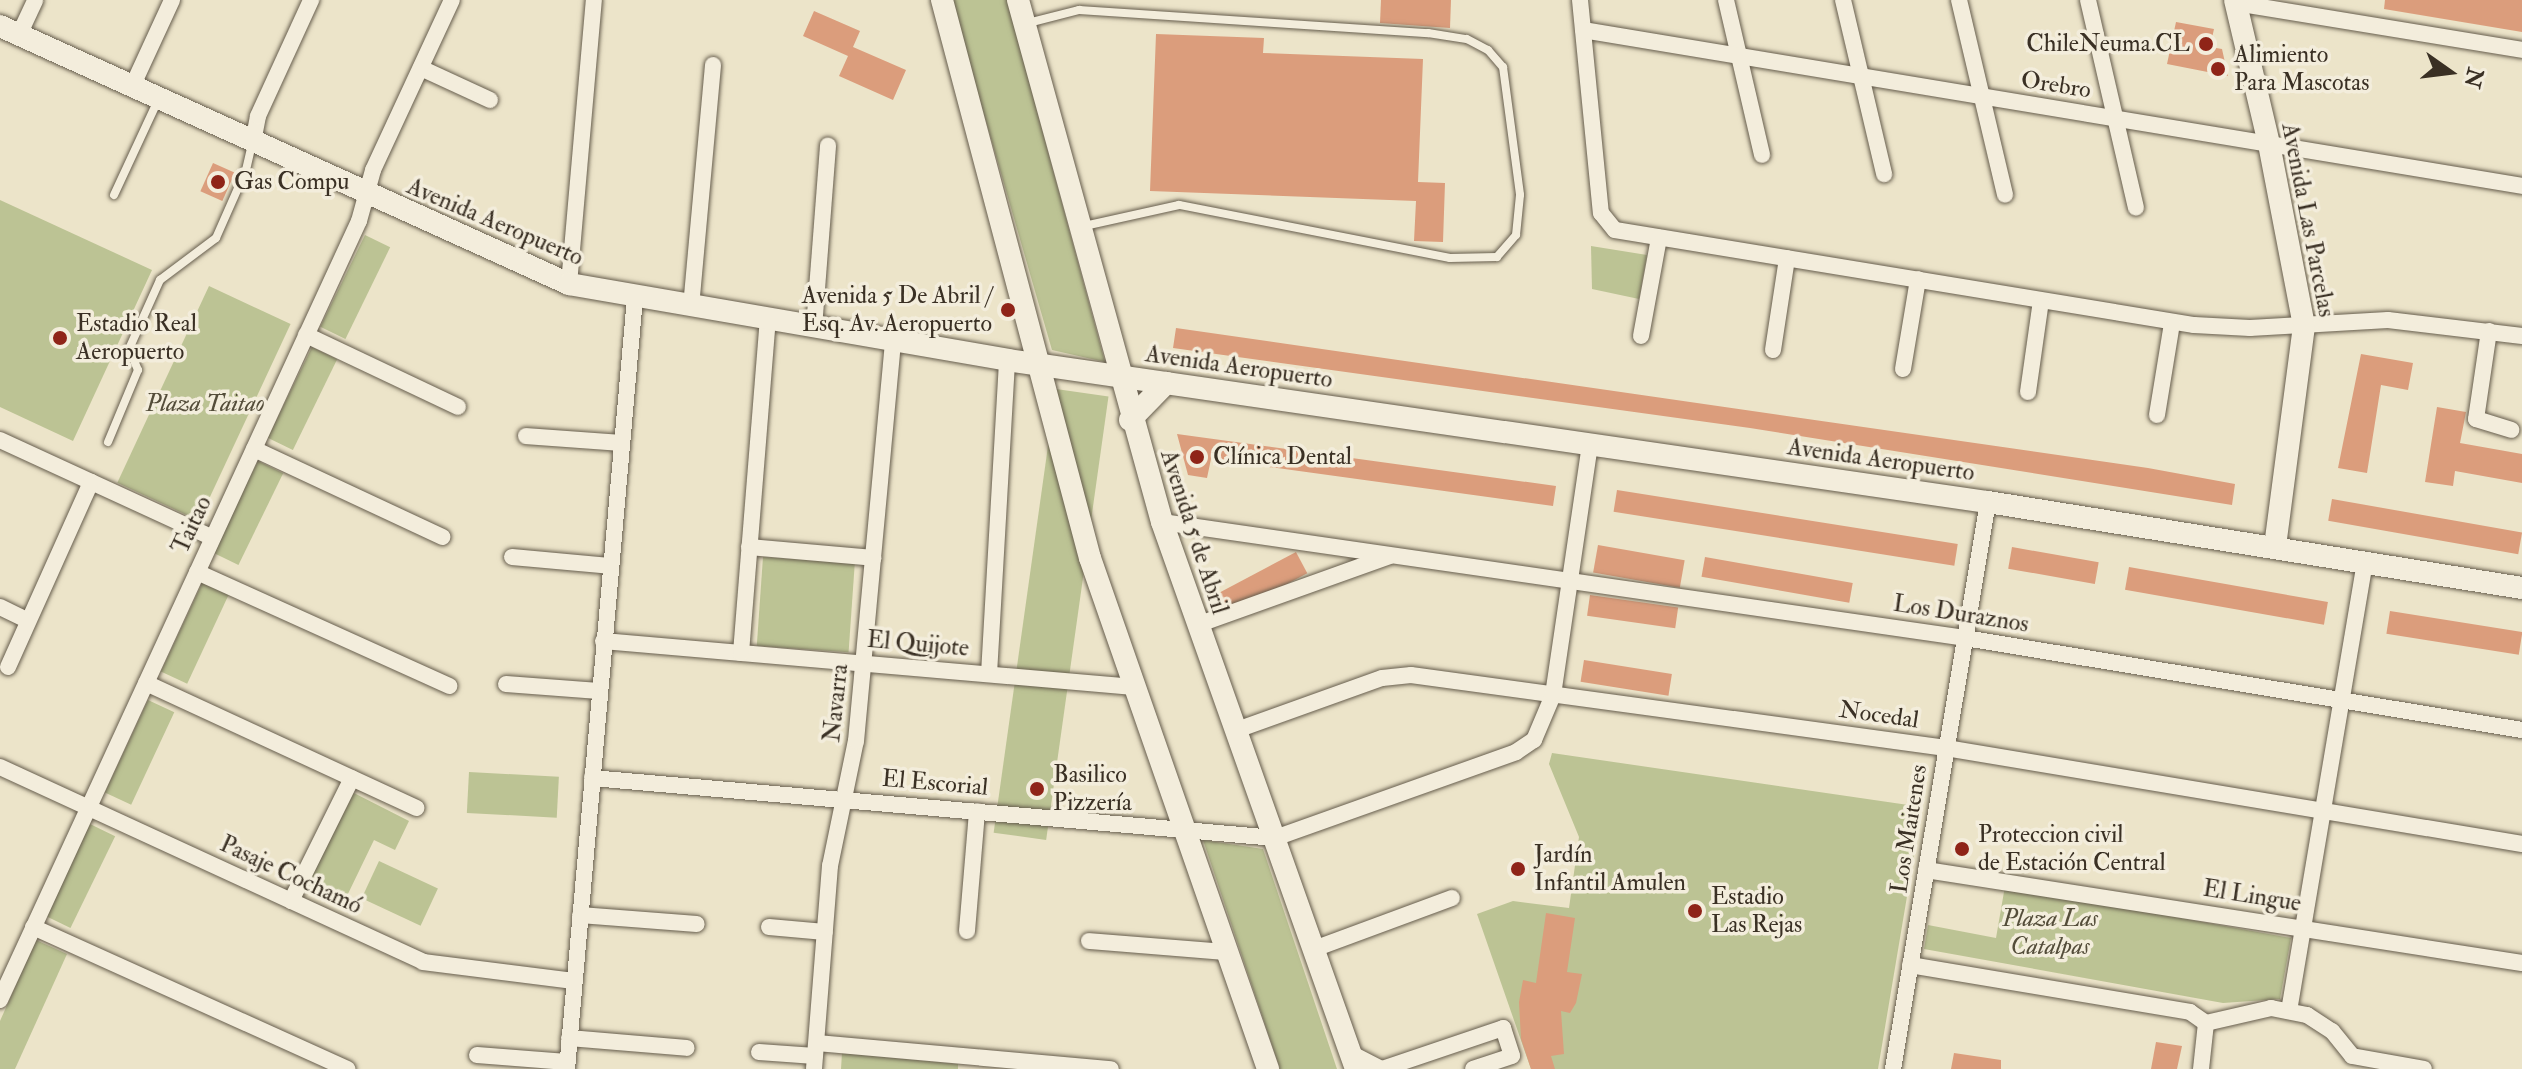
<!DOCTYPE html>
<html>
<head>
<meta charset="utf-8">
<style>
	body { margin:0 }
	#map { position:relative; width:2522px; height:1069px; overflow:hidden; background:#ece4c9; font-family:"IM FELL Double Pica",serif }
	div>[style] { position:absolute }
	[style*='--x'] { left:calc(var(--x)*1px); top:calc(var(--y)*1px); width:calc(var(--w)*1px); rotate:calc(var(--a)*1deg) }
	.green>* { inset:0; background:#bcc394; transform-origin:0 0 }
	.building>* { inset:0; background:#db9d7c; transform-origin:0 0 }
	.roads { filter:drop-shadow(0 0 2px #665d4d) drop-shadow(0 0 2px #665d4d) }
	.lane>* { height:8px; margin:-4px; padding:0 4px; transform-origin:4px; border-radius:4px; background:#f3eddc }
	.street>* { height:16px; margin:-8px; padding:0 8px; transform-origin:8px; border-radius:8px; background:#f3eddc }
	.secondary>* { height:22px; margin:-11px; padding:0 11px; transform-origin:11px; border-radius:11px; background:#f3eddc }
	.dots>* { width:22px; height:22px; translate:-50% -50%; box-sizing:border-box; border:4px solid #f3eddc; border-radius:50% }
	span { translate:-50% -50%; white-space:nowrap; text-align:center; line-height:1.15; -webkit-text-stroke:7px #f3eddc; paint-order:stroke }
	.poi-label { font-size:24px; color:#3a3024 }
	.right { translate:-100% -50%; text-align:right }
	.left { translate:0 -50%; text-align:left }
	.street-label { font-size:24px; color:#3a3024 }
	.park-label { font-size:24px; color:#544d3a; font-style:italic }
	.north { position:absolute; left:2410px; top:32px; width:80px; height:80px; -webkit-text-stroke:6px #f3eddc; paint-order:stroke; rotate:104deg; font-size:22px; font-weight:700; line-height:32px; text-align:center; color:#3a3024 }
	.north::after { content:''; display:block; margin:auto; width:28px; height:36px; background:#3a3024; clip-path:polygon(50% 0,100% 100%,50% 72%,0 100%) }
</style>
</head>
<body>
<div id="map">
	<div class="green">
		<i style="clip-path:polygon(951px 0,1007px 0,1105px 362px,1052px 350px)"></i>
		<i style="clip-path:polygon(0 200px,152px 270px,73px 441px,0 407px)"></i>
		<i style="left:365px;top:235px;width:28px;height:102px;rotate:26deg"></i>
		<i style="clip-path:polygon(1591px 246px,1647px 255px,1639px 299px,1592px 289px)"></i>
		<i style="left:209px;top:286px;width:90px;height:217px;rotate:25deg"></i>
		<i style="left:312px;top:347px;width:28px;height:101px;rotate:26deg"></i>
		<i style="left:1056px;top:389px;width:53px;height:448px;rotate:8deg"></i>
		<i style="left:258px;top:461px;width:28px;height:102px;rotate:26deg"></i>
		<i style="left:763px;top:557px;width:92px;height:89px;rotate:4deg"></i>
		<i style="left:204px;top:579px;width:29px;height:102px;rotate:25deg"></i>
		<i style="left:148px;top:700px;width:29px;height:102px;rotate:25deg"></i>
		<i style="clip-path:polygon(1552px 753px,1922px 807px,1878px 1069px,1531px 1069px,1477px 914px,1513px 901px,1569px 908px,1579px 837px,1549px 764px)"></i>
		<i style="left:469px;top:772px;width:90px;height:41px;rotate:3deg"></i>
		<i style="clip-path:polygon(352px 792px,409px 821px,395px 850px,374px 840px,345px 900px,307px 882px)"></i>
		<i style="left:90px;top:824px;width:28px;height:102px;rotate:26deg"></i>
		<i style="clip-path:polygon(1203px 840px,1263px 849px,1337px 1069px,1280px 1069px)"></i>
		<i style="left:379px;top:861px;width:65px;height:41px;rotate:25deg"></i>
		<i style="clip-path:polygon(2005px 886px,2291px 938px,2280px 999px,2223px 1003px,1924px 949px,1928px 925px,1996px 938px)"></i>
		<i style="clip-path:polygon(36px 940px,67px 954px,15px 1069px,0 1069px,0 1021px)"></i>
		<i style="clip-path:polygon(842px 1053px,958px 1064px,958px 1069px,841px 1069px)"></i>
	</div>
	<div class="building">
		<i style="clip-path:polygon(1381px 0,1451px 0,1450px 28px,1380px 23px)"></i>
		<i style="clip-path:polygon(2385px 0,2522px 0,2522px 32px,2384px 9px)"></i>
		<i style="clip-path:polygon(814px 11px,860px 31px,853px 47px,906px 70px,893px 100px,839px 76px,848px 56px,803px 36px)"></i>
		<i style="clip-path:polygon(2176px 22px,2214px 29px,2210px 47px,2222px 49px,2228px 76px,2167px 64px)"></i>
		<i style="clip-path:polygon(1156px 34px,1264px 38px,1263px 53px,1423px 59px,1418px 182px,1445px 183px,1443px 242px,1414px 241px,1416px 201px,1150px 191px)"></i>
		<i style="left:213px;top:163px;width:24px;height:31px;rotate:24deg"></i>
		<i style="clip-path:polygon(1176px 328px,2148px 468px,2235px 484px,2232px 505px,1750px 428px,1173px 348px)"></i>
		<i style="clip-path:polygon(2361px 354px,2413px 363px,2408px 390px,2381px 385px,2367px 473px,2338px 468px)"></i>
		<i style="clip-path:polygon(2437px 407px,2466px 412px,2460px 443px,2522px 454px,2522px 483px,2455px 471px,2453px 486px,2425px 482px)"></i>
		<i style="clip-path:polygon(1177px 434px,1556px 486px,1553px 506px,1211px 459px,1207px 478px,1188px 475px)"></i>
		<i style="left:1617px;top:490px;width:345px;height:22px;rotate:9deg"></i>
		<i style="left:2332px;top:499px;width:193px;height:22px;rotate:10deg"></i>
		<i style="left:1598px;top:545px;width:88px;height:28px;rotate:10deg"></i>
		<i style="left:2012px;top:547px;width:88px;height:22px;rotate:10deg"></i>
		<i style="left:1296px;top:552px;width:24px;height:87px;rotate:62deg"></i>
		<i style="left:1705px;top:557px;width:150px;height:20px;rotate:10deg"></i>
		<i style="left:2129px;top:567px;width:202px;height:23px;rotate:10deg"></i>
		<i style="left:1590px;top:595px;width:89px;height:21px;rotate:8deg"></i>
		<i style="left:2390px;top:611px;width:134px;height:23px;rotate:9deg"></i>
		<i style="left:1584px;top:660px;width:89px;height:22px;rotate:9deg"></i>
		<i style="clip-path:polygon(1546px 913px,1575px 918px,1567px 972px,1582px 974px,1576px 1003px,1570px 1013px,1561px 1011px,1564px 1054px,1551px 1056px,1555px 1069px,1531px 1069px,1521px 1039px,1519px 1002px,1523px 980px,1536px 983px)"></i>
		<i style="clip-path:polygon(2156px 1042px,2182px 1046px,2177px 1069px,2151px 1069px)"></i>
		<i style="clip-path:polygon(1954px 1053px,2001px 1060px,2001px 1069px,1951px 1069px)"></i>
	</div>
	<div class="roads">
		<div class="lane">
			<i style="--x:1028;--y:23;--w:53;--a:-14.3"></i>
			<i style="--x:1079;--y:10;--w:350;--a:3.8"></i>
			<i style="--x:1428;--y:33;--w:39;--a:9"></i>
			<i style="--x:1467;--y:39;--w:24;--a:28"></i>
			<i style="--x:1488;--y:50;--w:23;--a:49"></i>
			<i style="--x:1503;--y:67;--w:129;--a:82.4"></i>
			<i style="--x:1520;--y:195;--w:40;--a:95.7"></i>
			<i style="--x:1516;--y:235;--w:29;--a:131"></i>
			<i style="--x:1497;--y:257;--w:47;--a:178.8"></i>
			<i style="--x:1450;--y:258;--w:276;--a:-168.9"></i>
			<i style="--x:1179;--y:205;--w:97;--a:167.5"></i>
			<i style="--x:114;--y:195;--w:105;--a:-65.1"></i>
			<i style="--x:108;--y:442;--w:78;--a:-67.4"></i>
			<i style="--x:138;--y:370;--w:23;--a:-113"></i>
			<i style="--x:129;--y:349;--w:76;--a:-65.8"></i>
			<i style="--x:160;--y:280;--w:70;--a:-36.9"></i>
			<i style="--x:216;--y:238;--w:74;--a:-66.2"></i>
			<i style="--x:246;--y:170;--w:28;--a:-77"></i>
		</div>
		<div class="street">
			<i style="--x:1580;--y:0;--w:214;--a:84.4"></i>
			<i style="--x:1601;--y:213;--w:22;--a:51"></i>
			<i style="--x:1615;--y:230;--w:587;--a:9.32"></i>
			<i style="--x:2194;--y:325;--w:56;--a:3.1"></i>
			<i style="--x:2250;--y:328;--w:138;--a:-3.3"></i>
			<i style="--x:2388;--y:320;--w:135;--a:6.8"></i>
			<i style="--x:1726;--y:0;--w:159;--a:76.9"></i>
			<i style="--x:1843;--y:0;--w:179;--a:76.7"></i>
			<i style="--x:1959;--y:0;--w:200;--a:76.7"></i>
			<i style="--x:2088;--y:0;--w:213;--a:77"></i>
			<i style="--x:2236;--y:3;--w:290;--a:9.3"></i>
			<i style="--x:1583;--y:30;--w:952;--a:9.43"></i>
			<i style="--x:19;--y:35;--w:38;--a:-65"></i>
			<i style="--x:421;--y:68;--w:76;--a:24.9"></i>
			<i style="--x:132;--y:87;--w:96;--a:-65.3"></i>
			<i style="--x:253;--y:142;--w:26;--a:-79"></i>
			<i style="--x:258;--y:116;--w:128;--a:-65.4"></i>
			<i style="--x:569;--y:284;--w:285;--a:-85"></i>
			<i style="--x:691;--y:307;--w:243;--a:-84.8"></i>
			<i style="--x:814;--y:328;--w:183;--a:-85.6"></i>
			<i style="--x:2489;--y:331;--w:89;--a:98.4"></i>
			<i style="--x:2476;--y:419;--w:37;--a:17"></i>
			<i style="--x:306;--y:335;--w:168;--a:25.3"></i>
			<i style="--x:1641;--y:336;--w:100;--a:-79.6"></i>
			<i style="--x:1773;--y:350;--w:93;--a:-81.3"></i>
			<i style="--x:1903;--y:369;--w:91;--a:-80.5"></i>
			<i style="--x:2028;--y:392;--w:92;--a:-81.9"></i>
			<i style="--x:2157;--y:415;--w:93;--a:-80.7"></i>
			<i style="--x:526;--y:436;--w:95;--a:4.2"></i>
			<i style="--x:0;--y:440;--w:234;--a:24.7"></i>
			<i style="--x:254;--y:449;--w:208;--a:25"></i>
			<i style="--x:1162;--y:522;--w:811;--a:8.22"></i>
			<i style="--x:1965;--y:638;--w:565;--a:9.38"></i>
			<i style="--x:749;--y:547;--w:125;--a:5"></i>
			<i style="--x:512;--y:557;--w:98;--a:5.2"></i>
			<i style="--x:197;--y:572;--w:277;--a:24.3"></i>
			<i style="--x:0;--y:607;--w:30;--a:26"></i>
			<i style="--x:1197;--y:625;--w:205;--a:-19.7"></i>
			<i style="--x:603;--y:641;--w:533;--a:4.95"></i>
			<i style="--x:741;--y:653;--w:334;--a:-85.4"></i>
			<i style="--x:8;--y:667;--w:203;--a:-65.8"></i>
			<i style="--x:989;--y:674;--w:315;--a:-86.7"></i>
			<i style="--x:146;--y:683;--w:298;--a:24.8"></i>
			<i style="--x:506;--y:684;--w:93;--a:4.3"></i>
			<i style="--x:1234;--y:731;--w:157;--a:-19.7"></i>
			<i style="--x:1382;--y:678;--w:29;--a:-6"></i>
			<i style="--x:1411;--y:675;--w:540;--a:7.77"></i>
			<i style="--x:1946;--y:748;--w:584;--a:9.46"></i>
			<i style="--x:0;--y:767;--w:466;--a:24.7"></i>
			<i style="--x:423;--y:962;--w:152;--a:7.2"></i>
			<i style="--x:592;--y:778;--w:686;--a:5.02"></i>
			<i style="--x:1275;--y:838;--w:256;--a:-19.6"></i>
			<i style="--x:1516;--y:752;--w:22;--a:-34"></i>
			<i style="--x:1534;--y:740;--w:49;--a:-67.1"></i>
			<i style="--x:1553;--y:695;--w:254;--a:-81.6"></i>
			<i style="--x:1926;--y:870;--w:603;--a:8.87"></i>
			<i style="--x:291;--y:901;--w:137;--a:-63.6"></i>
			<i style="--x:580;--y:915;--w:117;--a:4.4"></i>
			<i style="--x:33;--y:927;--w:345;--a:24.3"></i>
			<i style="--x:769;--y:927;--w:56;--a:5.1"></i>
			<i style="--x:967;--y:931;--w:120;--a:-85.2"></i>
			<i style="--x:1089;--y:941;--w:138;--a:4.6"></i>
			<i style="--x:1314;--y:949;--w:147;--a:-20.3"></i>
			<i style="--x:1910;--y:965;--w:284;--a:9.5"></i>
			<i style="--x:2190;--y:1012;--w:19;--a:35"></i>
			<i style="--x:0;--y:1000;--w:858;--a:-65.26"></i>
			<i style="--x:359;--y:221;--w:53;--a:-74.6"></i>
			<i style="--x:373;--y:170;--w:187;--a:-65.1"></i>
			<i style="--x:2289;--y:1011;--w:455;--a:-80.4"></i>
			<i style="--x:2206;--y:1023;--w:67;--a:-13"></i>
			<i style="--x:2271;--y:1008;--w:37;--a:11"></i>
			<i style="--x:2307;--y:1015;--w:30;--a:33"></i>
			<i style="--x:2332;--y:1031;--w:32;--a:51"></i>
			<i style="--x:2352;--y:1056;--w:73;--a:10.2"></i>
			<i style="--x:569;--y:1038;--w:118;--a:4.8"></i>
			<i style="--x:817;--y:1043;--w:295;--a:5.1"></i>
			<i style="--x:759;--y:1052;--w:56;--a:4.1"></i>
			<i style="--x:1350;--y:1053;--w:36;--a:27"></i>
			<i style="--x:477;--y:1055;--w:90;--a:4.4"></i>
			<i style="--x:567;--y:1069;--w:774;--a:-84.96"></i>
			<i style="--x:814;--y:1069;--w:204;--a:-85.5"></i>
			<i style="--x:830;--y:866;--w:128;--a:-78.3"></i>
			<i style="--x:856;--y:741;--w:402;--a:-84.7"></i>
			<i style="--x:1382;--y:1069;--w:128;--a:-18.7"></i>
			<i style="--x:1503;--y:1028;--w:29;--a:72"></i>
			<i style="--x:1512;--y:1056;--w:41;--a:161.6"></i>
			<i style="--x:1893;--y:1069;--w:575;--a:-80.49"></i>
			<i style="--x:2201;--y:1069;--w:46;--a:-83.8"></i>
		</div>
		<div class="secondary">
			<i style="--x:942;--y:0;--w:577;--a:75.15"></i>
			<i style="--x:1090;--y:558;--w:541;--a:70.79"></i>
			<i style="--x:1018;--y:0;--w:541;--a:74.58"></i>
			<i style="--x:1162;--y:522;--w:580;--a:70.47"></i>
			<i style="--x:2235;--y:0;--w:148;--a:76.7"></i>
			<i style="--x:2269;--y:144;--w:185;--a:79.1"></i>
			<i style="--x:2304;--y:326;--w:223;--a:97.5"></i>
			<i style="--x:0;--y:26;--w:625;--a:24.39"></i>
			<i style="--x:569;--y:284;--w:445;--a:9.8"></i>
			<i style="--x:1007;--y:360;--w:991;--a:8.24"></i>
			<i style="--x:1988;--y:502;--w:541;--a:9.15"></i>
			<i style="--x:1130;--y:420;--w:52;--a:-45.8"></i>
		</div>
	</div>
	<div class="dots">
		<i style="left:2206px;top:44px;background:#8f2418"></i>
		<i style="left:2218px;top:69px;background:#8f2418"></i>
		<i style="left:218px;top:182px;background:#8f2418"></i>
		<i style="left:1008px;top:310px;background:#8f2418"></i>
		<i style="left:60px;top:338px;background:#8f2418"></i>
		<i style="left:1197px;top:457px;background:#8f2418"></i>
		<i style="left:1037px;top:789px;background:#8f2418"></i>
		<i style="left:1962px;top:849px;background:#8f2418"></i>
		<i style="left:1518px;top:869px;background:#8f2418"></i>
		<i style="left:1695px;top:911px;background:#8f2418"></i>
	</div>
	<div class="poi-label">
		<span class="right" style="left:2190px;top:44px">ChileNeuma.CL</span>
		<span class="left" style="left:2234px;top:69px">Alimiento<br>Para Mascotas</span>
		<span class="left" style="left:234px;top:182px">Gas Compu</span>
		<span class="right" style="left:992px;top:310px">Avenida 5 De Abril /<br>Esq. Av. Aeropuerto</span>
		<span class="left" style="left:76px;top:338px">Estadio Real<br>Aeropuerto</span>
		<span class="left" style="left:1213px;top:457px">Clínica Dental</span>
		<span class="left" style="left:1053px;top:789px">Basilico<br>Pizzería</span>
		<span class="left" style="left:1978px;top:849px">Proteccion civil<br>de Estación Central</span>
		<span class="left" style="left:1534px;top:869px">Jardín<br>Infantil Amulen</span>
		<span class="left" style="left:1711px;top:911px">Estadio<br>Las Rejas</span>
	</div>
	<div class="street-label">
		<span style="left:2056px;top:85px;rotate:9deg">Orebro</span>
		<span style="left:2308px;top:220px;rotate:79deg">Avenida Las Parcelas</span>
		<span style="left:495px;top:222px;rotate:23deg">Avenida Aeropuerto</span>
		<span style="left:1239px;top:367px;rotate:8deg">Avenida Aeropuerto</span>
		<span style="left:1881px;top:460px;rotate:8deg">Avenida Aeropuerto</span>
		<span style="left:192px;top:525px;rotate:-65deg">Taitao</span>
		<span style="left:1194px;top:532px;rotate:72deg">Avenida 5 de Abril</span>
		<span style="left:1961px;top:614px;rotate:9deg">Los Duraznos</span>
		<span style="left:918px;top:644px;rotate:5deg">El Quijote</span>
		<span style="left:836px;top:703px;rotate:-84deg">Navarra</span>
		<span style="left:1879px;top:715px;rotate:8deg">Nocedal</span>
		<span style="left:935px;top:783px;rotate:5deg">El Escorial</span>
		<span style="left:1909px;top:829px;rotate:-81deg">Los Maitenes</span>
		<span style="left:291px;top:875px;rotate:25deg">Pasaje Cochamó</span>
		<span style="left:2252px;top:896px;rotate:9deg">El Lingue</span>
	</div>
	<div class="park-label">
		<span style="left:205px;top:404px">Plaza Taitao</span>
		<span style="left:2050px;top:933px">Plaza Las<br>Catalpas</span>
	</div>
	<div class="north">N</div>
</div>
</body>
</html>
